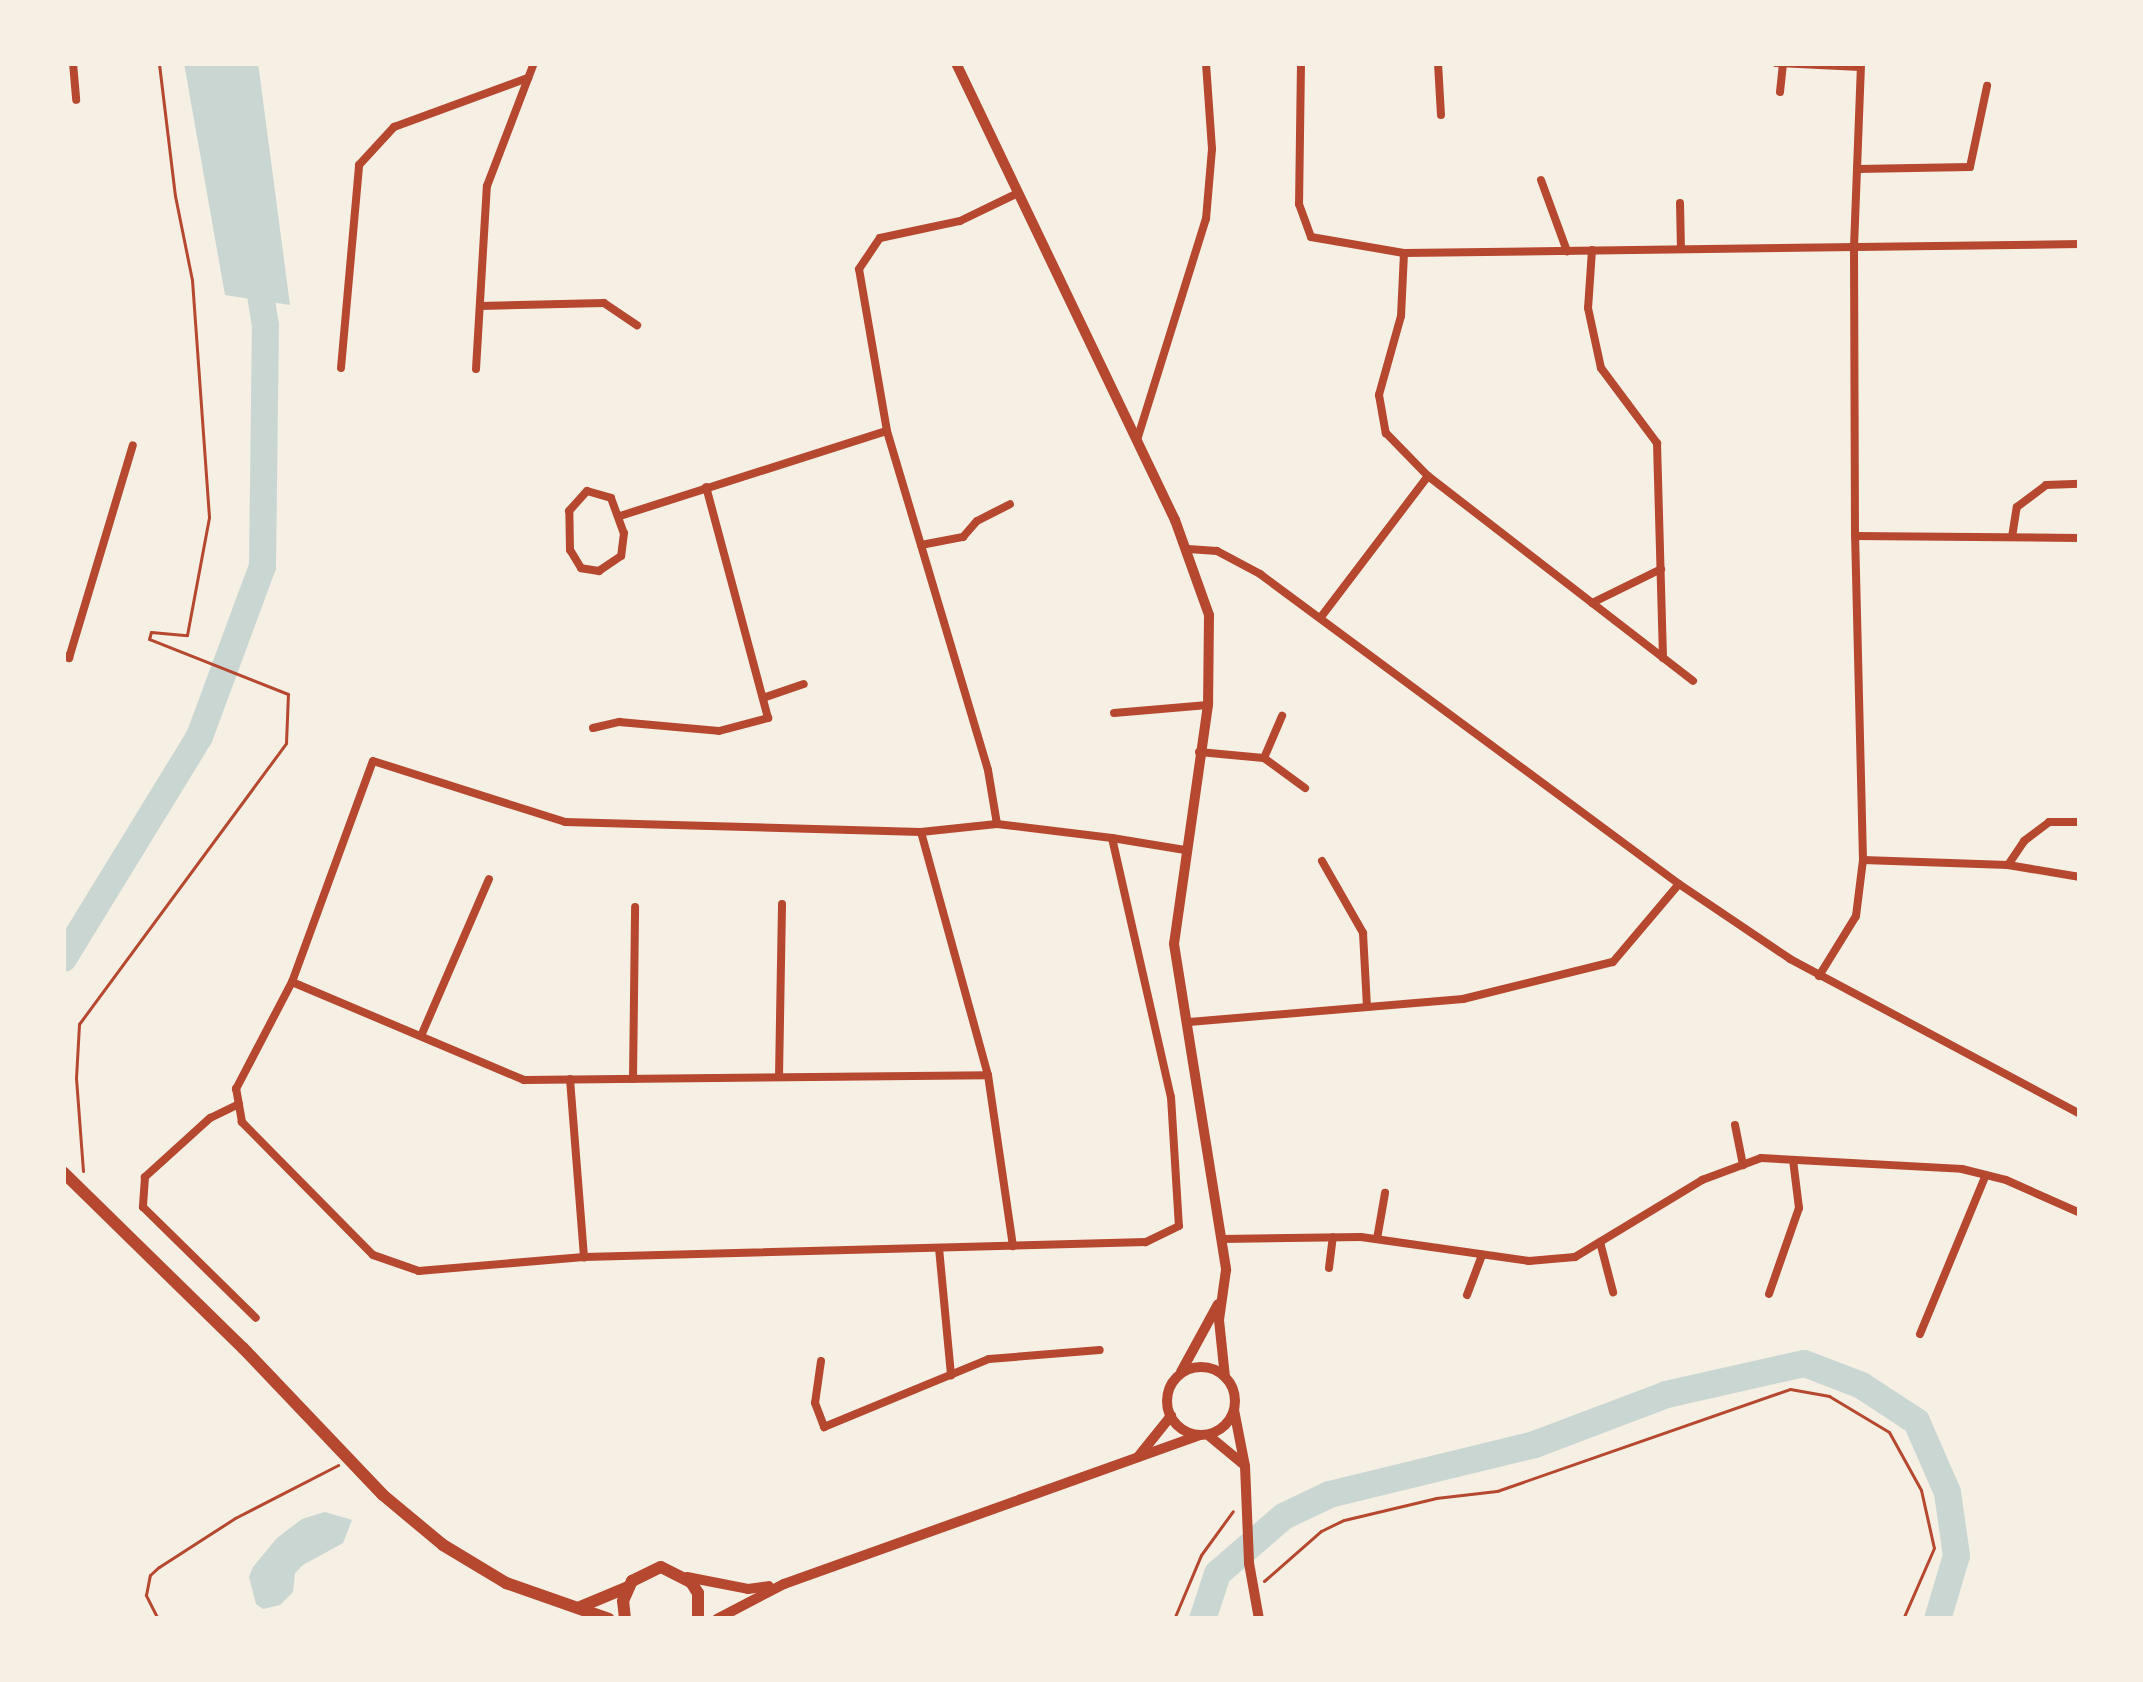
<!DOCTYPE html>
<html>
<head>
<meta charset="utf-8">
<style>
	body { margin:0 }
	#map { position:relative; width:2143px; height:1682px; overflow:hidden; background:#f6efe4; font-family:Figtree,sans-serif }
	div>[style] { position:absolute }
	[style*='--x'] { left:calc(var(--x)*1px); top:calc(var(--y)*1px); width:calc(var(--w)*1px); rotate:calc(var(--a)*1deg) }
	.water>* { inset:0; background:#c9d6d2 }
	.river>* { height:27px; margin:-13.5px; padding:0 13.5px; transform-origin:13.5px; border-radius:13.5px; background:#c9d6d2 }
	.path>* { height:3px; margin:-1.5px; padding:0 1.5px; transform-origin:1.5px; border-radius:1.5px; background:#b5482f }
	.minor>* { height:8px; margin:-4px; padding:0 4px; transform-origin:4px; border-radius:4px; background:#b5482f }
	.secondary>* { height:10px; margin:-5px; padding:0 5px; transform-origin:5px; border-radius:5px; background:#b5482f }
	.secondary>.ring { margin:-5px; padding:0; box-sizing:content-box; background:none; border:10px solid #b5482f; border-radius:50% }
	.primary>* { height:12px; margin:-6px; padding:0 6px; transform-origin:6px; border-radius:6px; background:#b5482f }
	span { translate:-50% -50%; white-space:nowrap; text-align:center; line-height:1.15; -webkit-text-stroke:12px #f6efe4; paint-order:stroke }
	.frame { position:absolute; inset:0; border:66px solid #f6efe4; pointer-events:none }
</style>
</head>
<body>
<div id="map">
	<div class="water">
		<i style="clip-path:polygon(184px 63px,258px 63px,290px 305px,225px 295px)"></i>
		<i style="clip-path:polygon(325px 1512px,352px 1520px,343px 1543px,303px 1565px,295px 1573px,293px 1592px,280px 1605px,263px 1609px,256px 1604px,249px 1577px,253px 1567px,277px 1538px,302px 1519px)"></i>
	</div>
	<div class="river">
		<i style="--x:63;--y:958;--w:260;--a:-58.5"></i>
		<i style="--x:199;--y:736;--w:181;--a:-69.7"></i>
		<i style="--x:262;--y:566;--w:241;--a:-89.3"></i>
		<i style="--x:265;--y:325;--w:63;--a:-99.2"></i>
		<i style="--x:1202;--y:1619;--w:48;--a:-71.9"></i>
		<i style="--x:1217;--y:1573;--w:87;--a:-40.8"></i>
		<i style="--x:1283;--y:1516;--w:51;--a:-25.6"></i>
		<i style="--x:1329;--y:1494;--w:211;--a:-13.7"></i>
		<i style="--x:1534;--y:1444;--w:141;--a:-20.7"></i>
		<i style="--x:1666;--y:1394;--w:141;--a:-12.7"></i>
		<i style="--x:1804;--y:1363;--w:61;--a:21.1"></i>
		<i style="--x:1861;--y:1385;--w:66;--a:33.2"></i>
		<i style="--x:1916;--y:1421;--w:77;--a:66.4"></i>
		<i style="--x:1947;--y:1492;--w:64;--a:81.9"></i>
		<i style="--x:1956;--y:1555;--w:67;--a:106.5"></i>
	</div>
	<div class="path">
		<i style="--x:83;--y:1171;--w:93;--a:-94.3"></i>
		<i style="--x:76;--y:1078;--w:54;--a:-86.8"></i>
		<i style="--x:79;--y:1024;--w:349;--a:-53.6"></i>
		<i style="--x:286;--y:743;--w:49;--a:-87.7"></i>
		<i style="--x:288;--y:694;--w:149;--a:-158.4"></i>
		<i style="--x:149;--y:639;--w:7;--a:-74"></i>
		<i style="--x:151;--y:632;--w:36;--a:5"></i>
		<i style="--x:187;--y:635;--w:120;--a:-79.4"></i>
		<i style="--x:209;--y:517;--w:238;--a:-94.1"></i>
		<i style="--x:192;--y:280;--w:86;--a:-101.4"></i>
		<i style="--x:175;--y:196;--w:134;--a:-96.9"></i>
		<i style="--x:1264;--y:1581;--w:76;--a:-41.3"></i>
		<i style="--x:1321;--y:1531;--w:25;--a:-26"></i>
		<i style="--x:1344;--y:1520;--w:95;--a:-13.4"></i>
		<i style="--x:1436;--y:1498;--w:61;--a:-6.5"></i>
		<i style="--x:1497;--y:1491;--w:310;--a:-19.2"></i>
		<i style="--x:1790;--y:1389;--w:40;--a:10"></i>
		<i style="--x:1829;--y:1396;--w:70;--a:31"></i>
		<i style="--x:1889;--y:1432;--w:66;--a:61.1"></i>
		<i style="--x:1921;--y:1490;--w:59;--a:77.4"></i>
		<i style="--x:1934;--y:1548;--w:77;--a:113.6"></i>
		<i style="--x:158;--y:1619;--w:27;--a:-117"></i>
		<i style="--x:146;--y:1595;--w:20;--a:-79"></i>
		<i style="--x:150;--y:1575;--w:12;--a:-42"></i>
		<i style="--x:159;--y:1567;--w:90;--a:-32.8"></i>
		<i style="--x:235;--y:1518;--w:116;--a:-27.2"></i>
		<i style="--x:1174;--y:1619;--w:69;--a:-67.1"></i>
		<i style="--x:1201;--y:1555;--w:54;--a:-54"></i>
	</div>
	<div class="minor">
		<i style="--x:73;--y:63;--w:37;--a:85"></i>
		<i style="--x:1301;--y:63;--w:141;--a:90.8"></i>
		<i style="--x:1299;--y:204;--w:35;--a:70"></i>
		<i style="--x:1311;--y:237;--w:94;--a:9.8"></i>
		<i style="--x:1404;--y:253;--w:676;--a:-0.76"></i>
		<i style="--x:1438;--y:63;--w:52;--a:86.7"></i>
		<i style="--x:1776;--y:63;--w:84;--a:2.7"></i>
		<i style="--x:1780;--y:92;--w:29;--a:-84"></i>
		<i style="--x:1857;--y:169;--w:113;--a:-1"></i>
		<i style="--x:1970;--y:167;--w:83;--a:-78.1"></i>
		<i style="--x:1541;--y:180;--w:76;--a:69.9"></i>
		<i style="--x:1680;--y:203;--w:46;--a:88.8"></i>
		<i style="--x:1592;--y:250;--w:58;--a:93.9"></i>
		<i style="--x:1588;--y:308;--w:61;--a:77.8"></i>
		<i style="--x:1601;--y:368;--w:94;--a:53.3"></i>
		<i style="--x:1657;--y:443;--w:215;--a:88.4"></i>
		<i style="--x:1404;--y:253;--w:63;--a:92.7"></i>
		<i style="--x:1401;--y:316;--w:82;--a:105.6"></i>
		<i style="--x:1379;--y:395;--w:39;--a:80"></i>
		<i style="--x:1386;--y:433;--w:60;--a:45.7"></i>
		<i style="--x:1428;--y:476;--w:335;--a:37.7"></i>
		<i style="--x:480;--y:306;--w:124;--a:-1.4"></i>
		<i style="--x:604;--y:303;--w:40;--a:34"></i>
		<i style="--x:341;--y:368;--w:204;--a:-84.9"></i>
		<i style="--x:359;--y:165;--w:52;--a:-47.4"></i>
		<i style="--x:394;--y:127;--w:143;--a:-20.1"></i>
		<i style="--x:476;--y:369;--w:183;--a:-86.6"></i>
		<i style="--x:487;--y:186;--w:132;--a:-69.1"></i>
		<i style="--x:1137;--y:440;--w:232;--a:-72.7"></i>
		<i style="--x:1206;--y:219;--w:70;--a:-85.1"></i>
		<i style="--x:1212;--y:149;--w:86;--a:-94"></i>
		<i style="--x:587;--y:491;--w:25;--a:16"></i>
		<i style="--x:611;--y:498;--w:37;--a:70"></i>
		<i style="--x:624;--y:533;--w:23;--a:97"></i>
		<i style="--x:621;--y:556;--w:27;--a:146"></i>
		<i style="--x:599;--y:571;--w:18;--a:-171"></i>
		<i style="--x:581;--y:568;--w:21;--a:-121"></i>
		<i style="--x:570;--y:550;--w:39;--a:-91"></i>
		<i style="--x:569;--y:511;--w:27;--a:-48"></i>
		<i style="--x:620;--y:516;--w:280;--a:-17.7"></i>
		<i style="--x:1855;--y:536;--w:225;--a:0.5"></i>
		<i style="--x:2012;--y:537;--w:30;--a:-81"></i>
		<i style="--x:2017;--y:507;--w:36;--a:-37"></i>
		<i style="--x:2046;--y:485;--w:34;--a:-2"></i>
		<i style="--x:921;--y:545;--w:43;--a:-10.8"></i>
		<i style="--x:963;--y:537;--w:21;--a:-49"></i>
		<i style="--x:977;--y:521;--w:37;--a:-27"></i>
		<i style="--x:1188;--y:549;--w:29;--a:4"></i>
		<i style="--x:1217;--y:551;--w:49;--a:28.1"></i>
		<i style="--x:1260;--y:574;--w:521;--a:36.5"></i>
		<i style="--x:1679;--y:884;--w:134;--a:34"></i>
		<i style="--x:1790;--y:959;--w:329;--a:28.1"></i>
		<i style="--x:1592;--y:603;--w:77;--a:-26.2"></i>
		<i style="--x:1321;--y:617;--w:177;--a:-52.8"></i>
		<i style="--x:63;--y:655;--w:7;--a:27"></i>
		<i style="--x:69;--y:658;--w:222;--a:-73.3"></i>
		<i style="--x:763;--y:698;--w:43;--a:-18.9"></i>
		<i style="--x:1114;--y:713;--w:94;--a:-4.9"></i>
		<i style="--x:593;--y:728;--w:27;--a:-13"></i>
		<i style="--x:619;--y:722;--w:100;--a:5.1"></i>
		<i style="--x:719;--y:731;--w:51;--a:-14.9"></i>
		<i style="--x:768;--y:718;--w:239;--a:-105"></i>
		<i style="--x:1199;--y:752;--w:65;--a:5.3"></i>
		<i style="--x:1264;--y:758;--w:51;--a:36.2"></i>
		<i style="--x:1264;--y:758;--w:46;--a:-66.8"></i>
		<i style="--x:997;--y:824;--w:55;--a:-99.5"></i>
		<i style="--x:988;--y:770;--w:354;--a:-106.6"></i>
		<i style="--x:887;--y:431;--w:164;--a:-99.8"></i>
		<i style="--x:859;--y:269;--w:37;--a:-56"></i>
		<i style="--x:880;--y:238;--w:82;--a:-12"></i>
		<i style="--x:960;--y:221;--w:64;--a:-25.8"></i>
		<i style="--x:921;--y:832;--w:252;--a:74.6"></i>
		<i style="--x:988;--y:1075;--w:173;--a:81.7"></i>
		<i style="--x:1112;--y:838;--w:266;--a:77.2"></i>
		<i style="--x:1171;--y:1097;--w:129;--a:86.5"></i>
		<i style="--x:1179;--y:1226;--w:37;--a:154"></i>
		<i style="--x:1146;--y:1242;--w:562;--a:178.47"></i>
		<i style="--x:584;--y:1257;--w:166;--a:175.2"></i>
		<i style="--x:419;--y:1271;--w:49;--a:-160.8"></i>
		<i style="--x:373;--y:1255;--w:187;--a:-134.6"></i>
		<i style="--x:242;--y:1122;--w:34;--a:-100"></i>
		<i style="--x:236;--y:1089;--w:121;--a:-62.4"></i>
		<i style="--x:292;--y:982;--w:235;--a:-69.9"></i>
		<i style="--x:373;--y:761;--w:201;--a:17.6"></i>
		<i style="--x:565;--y:822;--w:356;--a:1.6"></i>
		<i style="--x:921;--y:832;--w:76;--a:-6"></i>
		<i style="--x:997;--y:824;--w:116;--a:6.9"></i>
		<i style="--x:1112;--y:838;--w:74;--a:9.3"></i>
		<i style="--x:1863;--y:860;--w:145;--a:2"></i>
		<i style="--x:2008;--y:865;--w:73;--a:9.5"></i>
		<i style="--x:1322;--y:861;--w:83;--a:60.3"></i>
		<i style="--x:1363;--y:933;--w:74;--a:86.9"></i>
		<i style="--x:2008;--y:865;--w:29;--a:-56"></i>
		<i style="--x:2024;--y:841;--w:31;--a:-37"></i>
		<i style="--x:2049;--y:822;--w:31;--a:0"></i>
		<i style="--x:1819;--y:976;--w:70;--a:-58.3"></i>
		<i style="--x:1856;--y:916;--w:56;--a:-82.9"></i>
		<i style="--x:1863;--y:860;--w:324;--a:-91.4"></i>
		<i style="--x:1855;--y:536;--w:289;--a:-90.2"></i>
		<i style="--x:1854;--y:247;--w:184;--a:-87.8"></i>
		<i style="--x:292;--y:982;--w:252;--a:22.9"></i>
		<i style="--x:524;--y:1080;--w:464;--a:-0.6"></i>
		<i style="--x:1189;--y:1022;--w:275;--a:-4.8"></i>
		<i style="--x:1463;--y:999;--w:154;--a:-13.9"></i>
		<i style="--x:1613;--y:962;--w:102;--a:-49.8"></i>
		<i style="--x:421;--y:1036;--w:171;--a:-66.6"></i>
		<i style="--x:779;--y:1077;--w:173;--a:-89"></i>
		<i style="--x:570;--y:1079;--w:179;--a:85.5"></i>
		<i style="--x:633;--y:1079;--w:172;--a:-89.3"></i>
		<i style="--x:239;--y:1104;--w:32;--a:154"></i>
		<i style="--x:210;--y:1118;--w:88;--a:137.8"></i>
		<i style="--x:145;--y:1177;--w:30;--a:94"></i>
		<i style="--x:143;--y:1207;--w:158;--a:44.5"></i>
		<i style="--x:1735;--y:1125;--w:41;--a:78.7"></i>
		<i style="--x:1221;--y:1239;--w:140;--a:-0.8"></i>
		<i style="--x:1361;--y:1237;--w:170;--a:8.1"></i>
		<i style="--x:1529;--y:1261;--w:46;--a:-5"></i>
		<i style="--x:1575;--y:1257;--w:149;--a:-31.2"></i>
		<i style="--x:1702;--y:1180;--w:63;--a:-20.4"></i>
		<i style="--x:1761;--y:1158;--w:201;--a:3.1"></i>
		<i style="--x:1962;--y:1169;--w:45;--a:14"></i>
		<i style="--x:2006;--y:1180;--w:81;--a:24"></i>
		<i style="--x:1377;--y:1239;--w:47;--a:-80.1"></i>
		<i style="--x:1600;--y:1242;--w:52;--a:75.4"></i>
		<i style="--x:939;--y:1248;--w:128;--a:84.6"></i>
		<i style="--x:1329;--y:1268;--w:31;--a:-83"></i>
		<i style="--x:1769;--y:1294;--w:91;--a:-70.8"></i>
		<i style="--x:1799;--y:1208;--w:48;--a:-97.1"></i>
		<i style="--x:1467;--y:1295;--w:43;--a:-69.4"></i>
		<i style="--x:1920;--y:1334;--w:172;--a:-67.5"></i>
		<i style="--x:821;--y:1361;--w:42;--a:98.1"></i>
		<i style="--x:815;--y:1403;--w:26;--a:69"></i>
		<i style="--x:824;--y:1427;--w:178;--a:-22.4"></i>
		<i style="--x:989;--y:1359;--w:111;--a:-4.6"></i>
	</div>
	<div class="secondary">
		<i style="--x:956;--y:63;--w:507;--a:64.4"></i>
		<i style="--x:1175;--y:520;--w:101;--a:70.3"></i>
		<i style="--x:1209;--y:615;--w:90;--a:90.6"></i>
		<i style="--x:1208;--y:705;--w:241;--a:98.1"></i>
		<i style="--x:1174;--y:944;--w:330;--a:80.9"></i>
		<i style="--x:1226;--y:1270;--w:50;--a:98"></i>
		<i style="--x:1219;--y:1320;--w:57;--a:84"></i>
		<i class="ring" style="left:1167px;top:1367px;width:58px;height:58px"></i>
		<i style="--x:1181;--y:1372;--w:77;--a:-61.4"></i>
		<i style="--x:1234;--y:1410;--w:57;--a:78.9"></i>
		<i style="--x:1245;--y:1466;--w:97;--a:87.6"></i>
		<i style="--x:1249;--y:1563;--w:57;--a:79.9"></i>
		<i style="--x:1208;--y:1435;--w:45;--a:39.6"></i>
		<i style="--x:1138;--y:1457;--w:53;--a:-51.2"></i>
		<i style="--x:687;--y:1577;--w:62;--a:11.1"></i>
		<i style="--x:748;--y:1589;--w:21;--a:-8"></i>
		<i style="--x:717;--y:1619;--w:76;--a:-27.6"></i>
		<i style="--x:784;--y:1584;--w:441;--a:-19.7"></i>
	</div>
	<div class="primary">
		<i style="--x:63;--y:1172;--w:252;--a:44.4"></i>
		<i style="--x:243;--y:1348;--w:203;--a:46.4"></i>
		<i style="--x:383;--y:1495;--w:78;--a:39.8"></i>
		<i style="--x:443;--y:1545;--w:74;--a:31.1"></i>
		<i style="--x:506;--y:1583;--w:109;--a:19.3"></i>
		<i style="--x:580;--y:1607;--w:52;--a:-22.6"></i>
		<i style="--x:625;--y:1619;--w:18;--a:-96"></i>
		<i style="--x:623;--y:1601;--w:22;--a:-66"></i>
		<i style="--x:632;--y:1581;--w:32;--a:-26"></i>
		<i style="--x:661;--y:1567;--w:34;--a:27"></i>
		<i style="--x:691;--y:1582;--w:13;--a:58"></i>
		<i style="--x:698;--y:1593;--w:26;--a:90"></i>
	</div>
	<div class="frame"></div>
</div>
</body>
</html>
